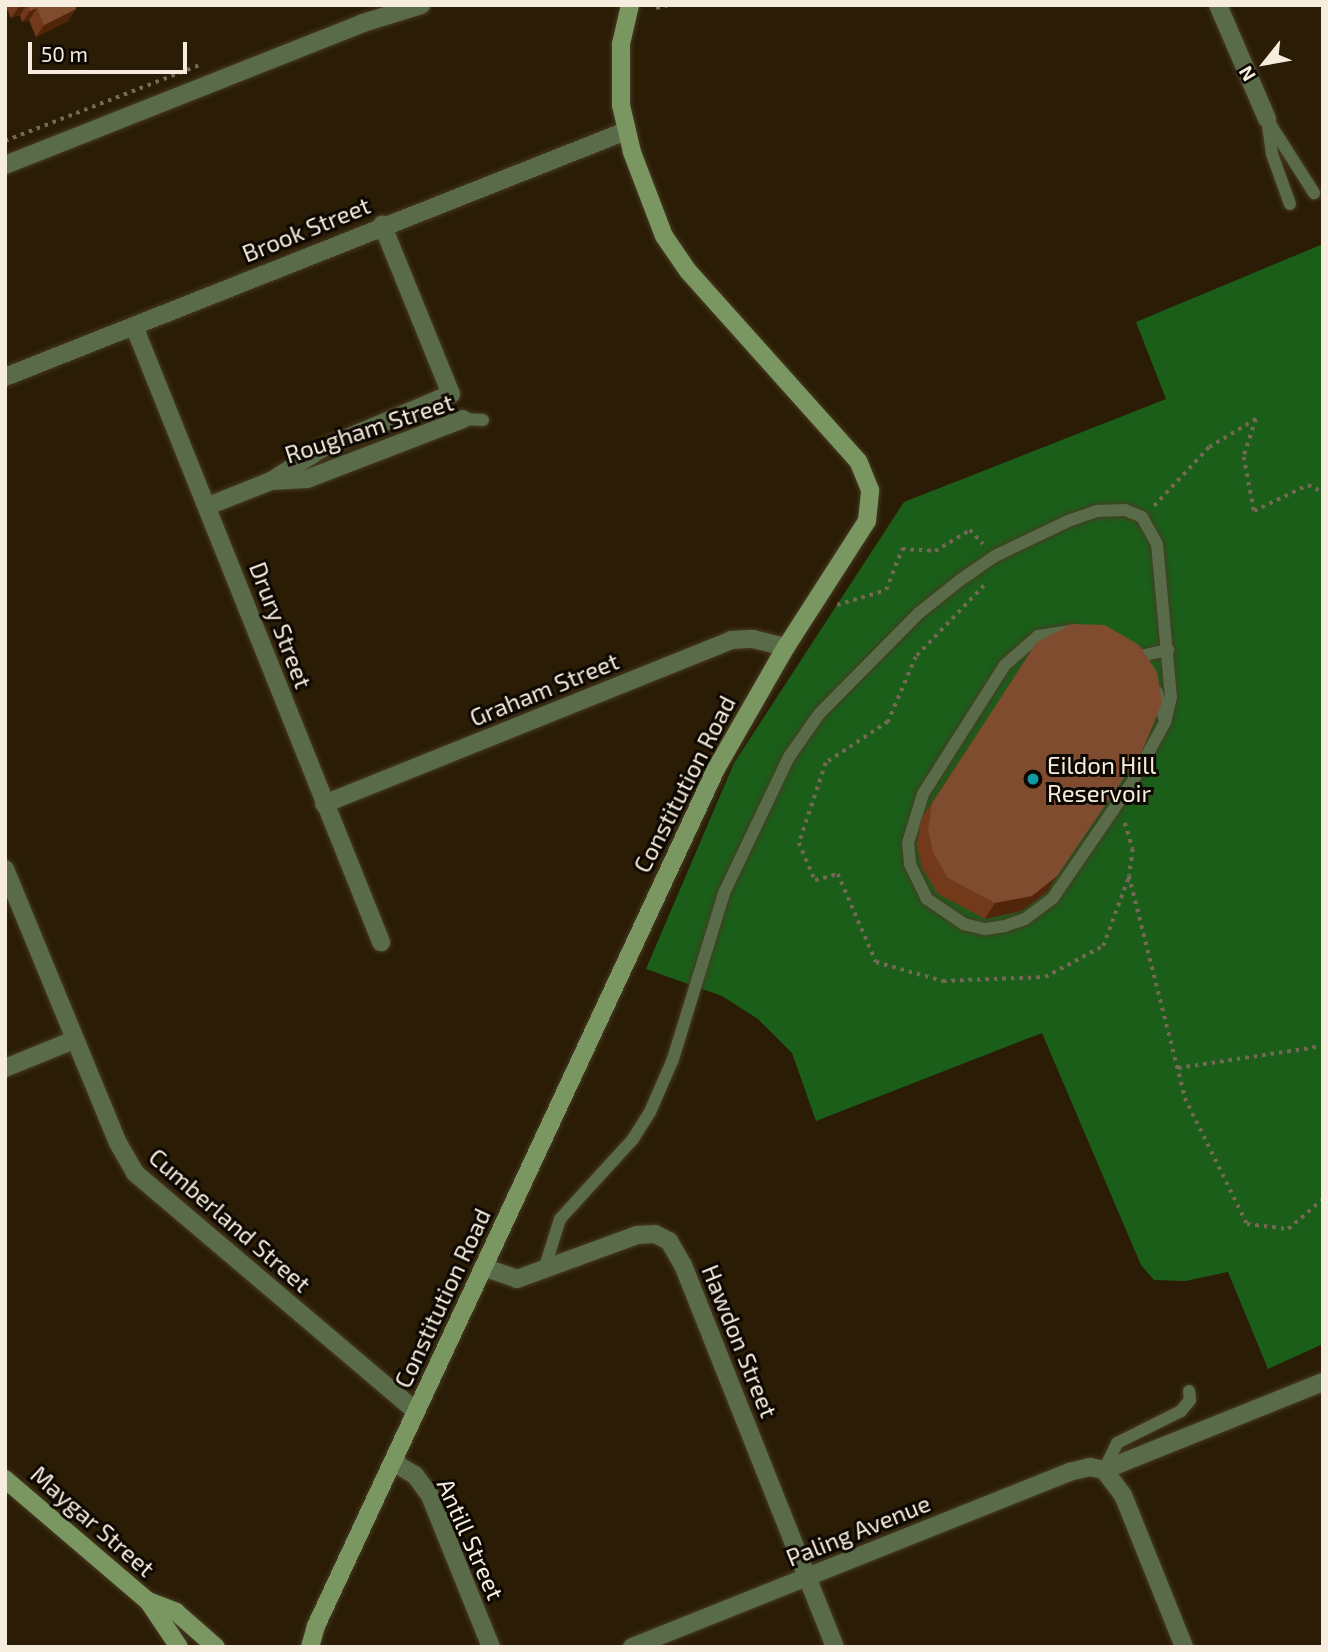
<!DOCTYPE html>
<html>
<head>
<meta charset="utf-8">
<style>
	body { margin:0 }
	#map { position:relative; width:1328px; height:1652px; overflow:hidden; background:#2b1d05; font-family:"Exo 2",sans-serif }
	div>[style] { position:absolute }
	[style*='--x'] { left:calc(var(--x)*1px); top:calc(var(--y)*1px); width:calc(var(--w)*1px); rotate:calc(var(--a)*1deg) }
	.forest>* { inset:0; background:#1b5e19 }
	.path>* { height:3.5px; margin-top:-1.75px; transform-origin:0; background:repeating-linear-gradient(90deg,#756854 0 3.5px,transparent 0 8.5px) }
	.roads { filter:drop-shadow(0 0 2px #473a24) drop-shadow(0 0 2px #473a24) }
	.lane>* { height:12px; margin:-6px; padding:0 6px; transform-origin:6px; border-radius:6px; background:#5a6b4a }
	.street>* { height:18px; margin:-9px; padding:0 9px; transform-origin:9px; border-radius:9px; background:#5a6b4a }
	.secondary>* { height:18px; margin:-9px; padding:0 9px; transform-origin:9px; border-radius:9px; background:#7b9761 }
	.wall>* { inset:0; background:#72391b }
	.shaded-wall>* { inset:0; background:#502509 }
	.building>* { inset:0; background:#804c30 }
	.dots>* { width:19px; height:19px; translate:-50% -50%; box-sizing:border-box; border:4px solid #0e0802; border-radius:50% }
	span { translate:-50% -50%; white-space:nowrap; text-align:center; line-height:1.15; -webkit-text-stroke:6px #0e0802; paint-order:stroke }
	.street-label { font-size:24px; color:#f6eddf }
	.poi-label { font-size:24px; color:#f6eddf }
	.left { translate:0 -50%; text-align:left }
	.frame { position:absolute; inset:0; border:7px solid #f6eddf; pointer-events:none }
	.north { position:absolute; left:1230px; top:28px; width:70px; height:70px; -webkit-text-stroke:5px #0e0802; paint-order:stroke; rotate:239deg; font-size:19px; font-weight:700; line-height:28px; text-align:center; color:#f6eddf }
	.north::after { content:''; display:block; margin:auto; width:24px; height:32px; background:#f6eddf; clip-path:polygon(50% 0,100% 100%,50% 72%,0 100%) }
	.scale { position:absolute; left:28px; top:42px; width:159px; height:32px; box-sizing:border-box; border:4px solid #f6eddf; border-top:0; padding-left:9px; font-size:21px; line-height:24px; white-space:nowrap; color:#f6eddf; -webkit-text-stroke:5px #0e0802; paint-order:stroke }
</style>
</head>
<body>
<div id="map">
	<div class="forest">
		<i style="clip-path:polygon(1323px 244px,1323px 1344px,1268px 1369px,1228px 1272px,1185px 1281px,1154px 1280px,1141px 1265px,1042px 1033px,816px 1121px,792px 1053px,758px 1019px,722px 996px,646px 969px,734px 763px,904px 502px,1166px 399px,1136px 322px)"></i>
	</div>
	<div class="path">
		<i style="--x:656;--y:8;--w:13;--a:-13"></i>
		<i style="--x:5;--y:141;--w:212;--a:-21.3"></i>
		<i style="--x:1154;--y:506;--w:81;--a:-47"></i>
		<i style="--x:1209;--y:447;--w:55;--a:-30.8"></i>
		<i style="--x:1256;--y:419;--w:40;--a:108"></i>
		<i style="--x:1244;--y:457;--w:55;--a:79.5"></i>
		<i style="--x:1254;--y:511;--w:60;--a:-25.7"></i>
		<i style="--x:1308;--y:485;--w:17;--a:25"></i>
		<i style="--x:984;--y:586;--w:98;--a:133.8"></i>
		<i style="--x:916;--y:657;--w:71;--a:113.3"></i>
		<i style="--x:888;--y:722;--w:74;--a:146.5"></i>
		<i style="--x:826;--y:763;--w:84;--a:108.6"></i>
		<i style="--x:799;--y:843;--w:40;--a:66.6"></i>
		<i style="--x:815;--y:880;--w:24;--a:-15"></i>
		<i style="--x:838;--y:874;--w:96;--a:66.6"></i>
		<i style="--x:876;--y:962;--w:70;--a:15.8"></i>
		<i style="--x:943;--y:981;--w:102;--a:-2.2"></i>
		<i style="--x:1045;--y:977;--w:66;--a:-28.1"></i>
		<i style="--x:1103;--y:946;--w:75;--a:-69.6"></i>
		<i style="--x:837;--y:605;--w:51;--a:-17"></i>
		<i style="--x:886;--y:590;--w:44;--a:-68.7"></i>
		<i style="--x:902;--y:549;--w:33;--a:3"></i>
		<i style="--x:935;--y:551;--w:41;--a:-31"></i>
		<i style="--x:970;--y:530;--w:19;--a:47"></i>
		<i style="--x:1125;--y:823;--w:27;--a:73"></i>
		<i style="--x:1133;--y:849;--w:27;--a:98"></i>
		<i style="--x:1129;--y:876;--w:229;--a:75.8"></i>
		<i style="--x:1185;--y:1098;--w:140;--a:63.8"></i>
		<i style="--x:1247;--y:1224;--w:41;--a:7"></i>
		<i style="--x:1288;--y:1229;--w:46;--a:-40.6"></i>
		<i style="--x:1178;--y:1068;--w:147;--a:-8.6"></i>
	</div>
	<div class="roads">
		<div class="lane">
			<i style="--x:1290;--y:204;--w:53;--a:-109.8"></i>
			<i style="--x:1272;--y:154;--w:35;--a:-98"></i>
			<i style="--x:1267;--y:119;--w:88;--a:57.6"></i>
			<i style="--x:463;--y:419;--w:20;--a:3"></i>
			<i style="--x:1140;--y:656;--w:29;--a:-12"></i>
			<i style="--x:1157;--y:692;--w:31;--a:75"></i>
			<i style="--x:544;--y:1270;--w:53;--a:-72.6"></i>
			<i style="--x:560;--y:1219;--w:108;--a:-47.6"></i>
			<i style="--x:633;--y:1139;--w:32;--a:-58"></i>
			<i style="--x:650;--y:1112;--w:58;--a:-66.5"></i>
			<i style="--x:673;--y:1059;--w:174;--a:-72.9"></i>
			<i style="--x:724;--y:893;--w:151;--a:-64.5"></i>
			<i style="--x:789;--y:757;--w:52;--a:-55.1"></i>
			<i style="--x:819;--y:714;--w:142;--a:-45.3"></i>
			<i style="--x:919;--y:613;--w:51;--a:-38.7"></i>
			<i style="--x:959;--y:581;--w:44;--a:-34.8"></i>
			<i style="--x:995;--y:556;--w:81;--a:-25.6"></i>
			<i style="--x:1068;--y:521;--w:31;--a:-19"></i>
			<i style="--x:1097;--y:511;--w:28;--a:-2"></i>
			<i style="--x:1125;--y:510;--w:18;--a:22"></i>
			<i style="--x:1142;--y:517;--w:31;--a:61"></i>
			<i style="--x:1157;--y:544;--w:154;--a:84.8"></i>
			<i style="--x:1171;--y:697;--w:26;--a:103"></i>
			<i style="--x:1165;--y:722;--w:67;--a:118.5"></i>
			<i style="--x:1133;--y:781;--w:142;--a:124.4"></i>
			<i style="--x:1053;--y:898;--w:35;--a:143"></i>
			<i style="--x:1025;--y:919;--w:21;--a:161"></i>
			<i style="--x:1005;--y:926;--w:20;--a:171"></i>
			<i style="--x:985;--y:929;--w:22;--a:-167"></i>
			<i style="--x:964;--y:924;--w:45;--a:-146"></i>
			<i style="--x:927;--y:899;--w:39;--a:-116"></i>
			<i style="--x:910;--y:864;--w:21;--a:-95"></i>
			<i style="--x:908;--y:843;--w:51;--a:-73"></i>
			<i style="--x:923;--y:794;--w:153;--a:-57.6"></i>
			<i style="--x:1005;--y:665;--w:44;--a:-41.3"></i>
			<i style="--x:1038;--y:636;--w:36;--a:-9"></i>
			<i style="--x:1104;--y:1470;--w:30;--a:-64"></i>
			<i style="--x:1117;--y:1443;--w:72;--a:-26.6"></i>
			<i style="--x:1181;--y:1411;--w:14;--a:-51"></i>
			<i style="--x:1190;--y:1400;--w:9;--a:-96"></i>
		</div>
		<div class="street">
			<i style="--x:1218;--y:5;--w:124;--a:66.7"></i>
			<i style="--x:5;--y:165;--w:385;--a:-21.6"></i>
			<i style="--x:363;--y:23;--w:61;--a:-17.2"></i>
			<i style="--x:134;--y:326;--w:664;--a:68.15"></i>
			<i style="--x:5;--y:377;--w:668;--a:-21.61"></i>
			<i style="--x:271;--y:481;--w:36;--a:-3"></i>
			<i style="--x:307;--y:479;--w:167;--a:-21"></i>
			<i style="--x:208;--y:506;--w:68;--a:-21.6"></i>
			<i style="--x:271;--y:481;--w:59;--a:-32.6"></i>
			<i style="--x:321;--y:449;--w:141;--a:-22.9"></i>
			<i style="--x:451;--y:394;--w:183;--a:-112.1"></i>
			<i style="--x:324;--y:804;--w:439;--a:-21.9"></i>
			<i style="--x:731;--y:640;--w:22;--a:-3"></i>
			<i style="--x:753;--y:639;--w:34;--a:14"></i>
			<i style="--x:5;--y:869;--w:296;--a:67.6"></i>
			<i style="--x:118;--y:1143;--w:34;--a:60"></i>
			<i style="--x:135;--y:1173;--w:368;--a:40.3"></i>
			<i style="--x:5;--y:1068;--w:74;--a:-22.1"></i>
			<i style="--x:483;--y:1267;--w:36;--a:19"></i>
			<i style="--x:517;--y:1279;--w:128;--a:-20.1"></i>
			<i style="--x:637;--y:1235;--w:18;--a:-3"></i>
			<i style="--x:655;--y:1234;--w:16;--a:27"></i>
			<i style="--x:669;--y:1241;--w:28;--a:60"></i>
			<i style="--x:683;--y:1265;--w:411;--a:68.3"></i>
			<i style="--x:393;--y:1462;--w:26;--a:31"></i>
			<i style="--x:415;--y:1475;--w:26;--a:54"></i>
			<i style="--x:430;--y:1496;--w:163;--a:68"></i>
			<i style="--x:1104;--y:1470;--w:31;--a:53"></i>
			<i style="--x:1123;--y:1495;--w:164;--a:68.1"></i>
			<i style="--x:632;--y:1647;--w:471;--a:-21.8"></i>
			<i style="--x:1069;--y:1472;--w:22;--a:-13"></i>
			<i style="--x:1090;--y:1467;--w:14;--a:12"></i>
			<i style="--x:1104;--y:1470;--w:236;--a:-21.9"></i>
		</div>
		<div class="secondary">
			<i style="--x:5;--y:1479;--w:188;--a:40.5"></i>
			<i style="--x:148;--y:1601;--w:55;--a:56"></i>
			<i style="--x:148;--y:1601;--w:30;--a:21"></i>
			<i style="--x:176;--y:1612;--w:53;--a:41.2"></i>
			<i style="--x:310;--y:1647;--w:22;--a:-74"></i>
			<i style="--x:316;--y:1626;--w:946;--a:-64.98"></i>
			<i style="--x:716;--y:769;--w:141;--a:-60.2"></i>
			<i style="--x:786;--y:647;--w:150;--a:-57.3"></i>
			<i style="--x:867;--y:521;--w:31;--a:-84"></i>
			<i style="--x:870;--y:490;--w:31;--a:-112"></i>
			<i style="--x:858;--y:461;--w:255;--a:-131.8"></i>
			<i style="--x:688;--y:271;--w:42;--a:-124.4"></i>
			<i style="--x:664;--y:236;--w:90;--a:-110.9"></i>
			<i style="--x:632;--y:152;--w:48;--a:-103.2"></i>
			<i style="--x:621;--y:105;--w:61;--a:-90"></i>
			<i style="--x:621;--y:44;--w:40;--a:-77"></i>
		</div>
	</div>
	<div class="wall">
		<i style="clip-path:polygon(5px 5px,75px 5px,68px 21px,36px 37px,29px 20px,22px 22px,20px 15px,11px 18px)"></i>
		<i style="clip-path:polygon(1037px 642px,1047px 892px,1021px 911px,985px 919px,938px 894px,922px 868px,917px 845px,921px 819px)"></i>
	</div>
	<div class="shaded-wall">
		<i style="clip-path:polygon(23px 5px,27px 5px,20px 15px,11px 18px,19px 7px)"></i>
		<i style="clip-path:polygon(37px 8px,29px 20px,22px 22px,30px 11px)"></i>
		<i style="clip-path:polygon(76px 9px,68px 21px,36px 37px,44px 25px)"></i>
		<i style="clip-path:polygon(1057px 876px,1047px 892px,1021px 911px,985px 919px,995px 903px)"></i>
	</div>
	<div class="building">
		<i style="clip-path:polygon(28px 5px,75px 5px,76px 9px,44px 25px,37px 8px,30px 11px)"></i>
		<i style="clip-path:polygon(1072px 624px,1105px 625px,1139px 645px,1157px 672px,1162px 703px,1142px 751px,1057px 876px,1032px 896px,995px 903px,948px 878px,933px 852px,928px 830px,932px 804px,1037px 642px)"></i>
	</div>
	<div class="dots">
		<i style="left:1033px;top:779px;background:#0f9aa8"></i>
	</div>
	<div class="street-label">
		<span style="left:306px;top:229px;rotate:-22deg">Brook Street</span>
		<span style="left:369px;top:428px;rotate:-18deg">Rougham Street</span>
		<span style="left:281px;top:625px;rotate:69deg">Drury Street</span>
		<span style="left:544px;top:689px;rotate:-22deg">Graham Street</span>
		<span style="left:684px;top:784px;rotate:-63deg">Constitution Road</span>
		<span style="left:230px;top:1220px;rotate:41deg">Cumberland Street</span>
		<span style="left:442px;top:1298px;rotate:-65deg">Constitution Road</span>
		<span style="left:740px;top:1341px;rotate:68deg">Hawdon Street</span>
		<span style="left:93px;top:1521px;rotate:41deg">Maygar Street</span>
		<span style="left:858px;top:1530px;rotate:-22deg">Paling Avenue</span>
		<span style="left:471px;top:1539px;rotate:66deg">Antill Street</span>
	</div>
	<div class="poi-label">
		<span class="left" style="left:1047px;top:779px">Eildon Hill<br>Reservoir</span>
	</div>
	<div class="frame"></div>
	<div class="north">N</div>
	<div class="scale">50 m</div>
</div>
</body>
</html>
